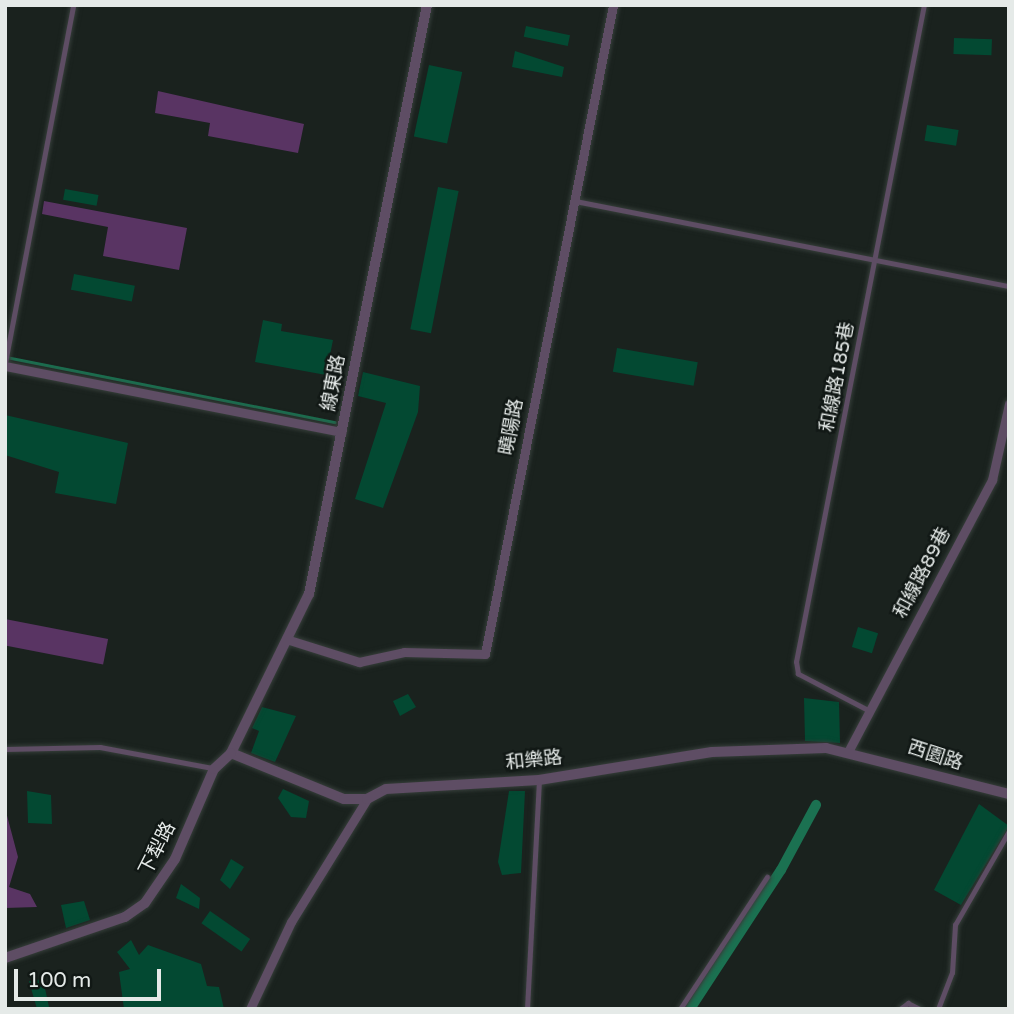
<!DOCTYPE html>
<html>
<head>
<meta charset="utf-8">
<style>
	body { margin:0 }
	#map { position:relative; width:1014px; height:1014px; overflow:hidden; background:#1a221e; font-family:"Varela Round","Noto Sans TC",sans-serif }
	div>[style] { position:absolute }
	[style*='--x'] { left:calc(var(--x)*1px); top:calc(var(--y)*1px); width:calc(var(--w)*1px); rotate:calc(var(--a)*1deg) }
	.green>* { inset:0; background:#593463; transform-origin:0 0 }
	.stream>* { height:2.5px; margin:-1.25px; padding:0 1.25px; transform-origin:1.25px; border-radius:1.25px; background:#1b7151 }
	.canal>* { height:10px; margin:-5px; padding:0 5px; transform-origin:5px; border-radius:5px; background:#1b7151 }
	.building>* { inset:0; background:#034932; transform-origin:0 0 }
	.roads { filter:drop-shadow(0 0 2px #363e3a) drop-shadow(0 0 2px #363e3a) }
	.service>* { height:4.5px; margin:-2.25px; padding:0 2.25px; transform-origin:2.25px; border-radius:2.25px; background:#5e4d64 }
	.minor>* { height:9px; margin:-4.5px; padding:0 4.5px; transform-origin:4.5px; border-radius:4.5px; background:#5e4d64 }
	.tertiary>* { height:10px; margin:-5px; padding:0 5px; transform-origin:5px; border-radius:5px; background:#5e4d64 }
	span { translate:-50% -50%; white-space:nowrap; text-align:center; line-height:1.15; -webkit-text-stroke:5px #111815; paint-order:stroke }
	.street-label { font-size:19px; color:#e5eae8 }
	.frame { position:absolute; inset:0; border:7px solid #e5eae8; pointer-events:none }
	.scale { position:absolute; left:14px; top:969px; width:147px; height:32px; box-sizing:border-box; border:4px solid #e5eae8; border-top:0; padding-left:9px; font-size:21px; line-height:24px; white-space:nowrap; color:#e5eae8; -webkit-text-stroke:5px #111815; paint-order:stroke }
</style>
</head>
<body>
<div id="map">
	<div class="green">
		<i style="clip-path:polygon(158px 91px,304px 124px,298px 153px,208px 136px,210px 123px,155px 113px)"></i>
		<i style="clip-path:polygon(44px 201px,187px 228px,179px 270px,103px 256px,108px 227px,42px 214px)"></i>
		<i style="left:5px;top:619px;width:105px;height:26px;rotate:11deg"></i>
		<i style="clip-path:polygon(5px 808px,18px 857px,9px 887px,30px 894px,37px 907px,5px 908px)"></i>
	</div>
	<div class="stream">
		<i style="--x:6;--y:357;--w:335;--a:11.2"></i>
	</div>
	<div class="canal">
		<i style="--x:690;--y:1009;--w:166;--a:-56.8"></i>
		<i style="--x:781;--y:870;--w:74;--a:-61.7"></i>
	</div>
	<div class="building">
		<i style="left:526px;top:26px;width:45px;height:11px;rotate:12deg"></i>
		<i style="left:954px;top:38px;width:38px;height:16px;rotate:2deg"></i>
		<i style="clip-path:polygon(515px 51px,564px 67px,562px 77px,512px 67px)"></i>
		<i style="left:429px;top:65px;width:34px;height:73px;rotate:12deg"></i>
		<i style="left:927px;top:125px;width:32px;height:16px;rotate:9deg"></i>
		<i style="left:438px;top:187px;width:21px;height:145px;rotate:11deg"></i>
		<i style="left:65px;top:189px;width:34px;height:11px;rotate:10deg"></i>
		<i style="left:74px;top:274px;width:62px;height:16px;rotate:11deg"></i>
		<i style="clip-path:polygon(263px 320px,282px 324px,281px 331px,333px 340px,326px 375px,255px 362px)"></i>
		<i style="left:617px;top:348px;width:82px;height:24px;rotate:10deg"></i>
		<i style="clip-path:polygon(363px 372px,420px 386px,418px 412px,383px 508px,355px 499px,386px 403px,358px 396px)"></i>
		<i style="clip-path:polygon(5px 415px,128px 443px,116px 504px,55px 493px,59px 472px,5px 455px)"></i>
		<i style="left:858px;top:627px;width:21px;height:21px;rotate:17deg"></i>
		<i style="clip-path:polygon(408px 694px,416px 707px,400px 716px,393px 701px)"></i>
		<i style="clip-path:polygon(804px 698px,839px 702px,840px 743px,805px 741px)"></i>
		<i style="clip-path:polygon(262px 707px,296px 716px,275px 762px,251px 753px,259px 731px,252px 728px)"></i>
		<i style="clip-path:polygon(283px 789px,309px 801px,306px 818px,291px 817px,278px 798px)"></i>
		<i style="clip-path:polygon(27px 791px,51px 795px,52px 824px,28px 823px)"></i>
		<i style="clip-path:polygon(509px 791px,525px 791px,521px 873px,502px 875px,498px 862px)"></i>
		<i style="clip-path:polygon(979px 804px,1009px 826px,961px 905px,934px 890px)"></i>
		<i style="clip-path:polygon(231px 859px,244px 867px,230px 889px,220px 880px)"></i>
		<i style="clip-path:polygon(181px 884px,200px 898px,199px 909px,176px 898px)"></i>
		<i style="clip-path:polygon(84px 901px,90px 920px,66px 928px,61px 905px)"></i>
		<i style="left:210px;top:911px;width:49px;height:15px;rotate:35deg"></i>
		<i style="clip-path:polygon(131px 940px,139px 955px,148px 945px,201px 964px,207px 986px,219px 987px,224px 1009px,124px 1009px,119px 972px,130px 969px,117px 952px)"></i>
		<i style="clip-path:polygon(43px 979px,49px 1007px,37px 1009px,29px 981px)"></i>
	</div>
	<div class="roads">
		<div class="service">
			<i style="--x:575;--y:201;--w:442;--a:11.1"></i>
			<i style="--x:5;--y:363;--w:364;--a:-79.2"></i>
			<i style="--x:869;--y:711;--w:80;--a:-152.5"></i>
			<i style="--x:798;--y:674;--w:12;--a:-99"></i>
			<i style="--x:796;--y:662;--w:669;--a:-78.98"></i>
			<i style="--x:5;--y:749;--w:95;--a:-1.2"></i>
			<i style="--x:100;--y:747;--w:114;--a:10.6"></i>
			<i style="--x:527;--y:1009;--w:227;--a:-87"></i>
			<i style="--x:680;--y:1009;--w:158;--a:-56.6"></i>
			<i style="--x:900;--y:1009;--w:10;--a:-37"></i>
			<i style="--x:908;--y:1003;--w:13;--a:27"></i>
			<i style="--x:938;--y:1009;--w:39;--a:-69"></i>
			<i style="--x:952;--y:973;--w:48;--a:-86.4"></i>
			<i style="--x:955;--y:925;--w:108;--a:-60.1"></i>
		</div>
		<div class="minor">
			<i style="--x:5;--y:366;--w:343;--a:11.1"></i>
			<i style="--x:286;--y:639;--w:77;--a:17.5"></i>
			<i style="--x:359;--y:662;--w:46;--a:-12.5"></i>
			<i style="--x:404;--y:652;--w:81;--a:1.4"></i>
			<i style="--x:485;--y:654;--w:662;--a:-78.84"></i>
			<i style="--x:849;--y:750;--w:306;--a:-62.1"></i>
			<i style="--x:992;--y:480;--w:78;--a:-77.4"></i>
			<i style="--x:250;--y:1009;--w:96;--a:-64.8"></i>
			<i style="--x:291;--y:922;--w:145;--a:-58.3"></i>
		</div>
		<div class="tertiary">
			<i style="--x:231;--y:753;--w:122;--a:22.2"></i>
			<i style="--x:344;--y:799;--w:23;--a:0"></i>
			<i style="--x:367;--y:799;--w:21;--a:-28"></i>
			<i style="--x:386;--y:789;--w:153;--a:-3.4"></i>
			<i style="--x:539;--y:780;--w:175;--a:-9.2"></i>
			<i style="--x:712;--y:752;--w:114;--a:-2"></i>
			<i style="--x:826;--y:748;--w:189;--a:14.1"></i>
			<i style="--x:231;--y:753;--w:177;--a:-63.9"></i>
			<i style="--x:309;--y:594;--w:601;--a:-78.67"></i>
			<i style="--x:5;--y:958;--w:127;--a:-18.9"></i>
			<i style="--x:125;--y:917;--w:24;--a:-35"></i>
			<i style="--x:145;--y:903;--w:53;--a:-55.7"></i>
			<i style="--x:175;--y:859;--w:98;--a:-66.6"></i>
			<i style="--x:214;--y:769;--w:23;--a:-43"></i>
		</div>
	</div>
	<div class="street-label">
		<span style="left:838px;top:377px;rotate:-79deg">和線路185巷</span>
		<span style="left:334px;top:383px;rotate:-79deg">線東路</span>
		<span style="left:512px;top:427px;rotate:-79deg">曉陽路</span>
		<span style="left:923px;top:573px;rotate:-62deg">和線路89巷</span>
		<span style="left:935px;top:756px;rotate:18deg">西園路</span>
		<span style="left:534px;top:761px;rotate:-6deg">和樂路</span>
		<span style="left:158px;top:849px;rotate:-63deg">下犁路</span>
	</div>
	<div class="frame"></div>
	<div class="scale">100 m</div>
</div>
</body>
</html>
